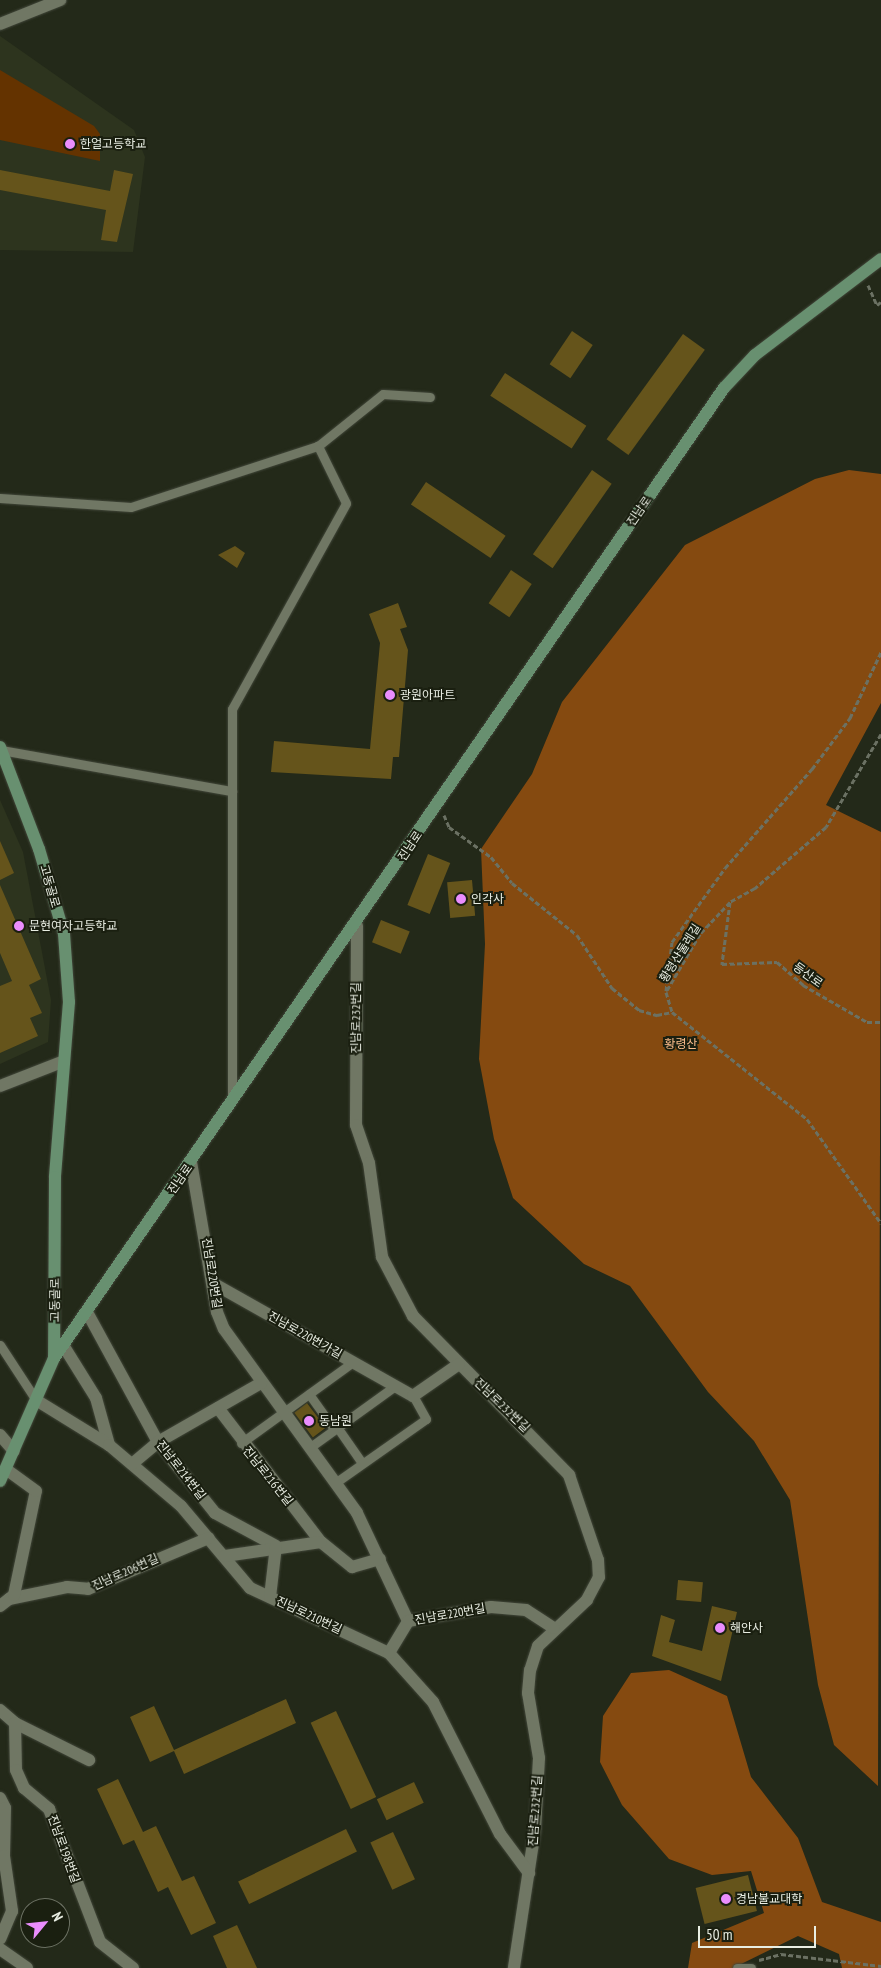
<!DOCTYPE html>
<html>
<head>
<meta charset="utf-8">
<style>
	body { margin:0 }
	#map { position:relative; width:881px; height:1968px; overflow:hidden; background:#232919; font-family:"PT Sans Narrow","Noto Sans KR",sans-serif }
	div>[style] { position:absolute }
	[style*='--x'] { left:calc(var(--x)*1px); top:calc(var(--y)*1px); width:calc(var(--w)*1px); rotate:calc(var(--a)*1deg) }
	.built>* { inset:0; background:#2d341e }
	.green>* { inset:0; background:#643300 }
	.forest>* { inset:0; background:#854a10 }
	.building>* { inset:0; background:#65541b; transform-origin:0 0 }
	.path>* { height:3px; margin-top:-1.5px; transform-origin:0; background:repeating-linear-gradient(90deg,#6b7163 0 5px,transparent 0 7.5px) }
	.roads { filter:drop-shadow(0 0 1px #42473a) drop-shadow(0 0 1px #42473a) }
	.lane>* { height:9px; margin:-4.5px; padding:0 4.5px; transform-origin:4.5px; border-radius:4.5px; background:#707764 }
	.street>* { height:12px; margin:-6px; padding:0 6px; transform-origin:6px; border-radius:6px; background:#707764 }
	.secondary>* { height:12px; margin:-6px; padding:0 6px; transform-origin:6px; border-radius:6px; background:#689070 }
	.dots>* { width:14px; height:14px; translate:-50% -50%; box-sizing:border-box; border:2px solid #1a1f10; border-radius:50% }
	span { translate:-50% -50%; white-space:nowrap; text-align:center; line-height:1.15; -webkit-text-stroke:4px #1a1f10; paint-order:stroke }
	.poi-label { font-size:12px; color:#e9eee3 }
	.left { translate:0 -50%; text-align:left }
	.street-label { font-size:12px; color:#e9eee3 }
	.park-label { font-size:12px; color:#f9bb8a }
	.north { position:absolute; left:20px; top:1898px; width:50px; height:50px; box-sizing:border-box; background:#1a1f10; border:1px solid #6d7264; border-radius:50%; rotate:62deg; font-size:14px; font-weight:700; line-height:20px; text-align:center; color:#e9eee3 }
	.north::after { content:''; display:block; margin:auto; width:18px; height:22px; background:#ea8dfd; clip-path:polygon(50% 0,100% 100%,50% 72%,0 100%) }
	.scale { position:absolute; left:698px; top:1926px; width:118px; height:22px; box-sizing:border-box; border:2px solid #e9eee3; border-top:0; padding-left:6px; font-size:15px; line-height:18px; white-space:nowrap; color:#e9eee3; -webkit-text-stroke:4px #1a1f10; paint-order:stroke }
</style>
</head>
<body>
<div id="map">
	<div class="built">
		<i style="clip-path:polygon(0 36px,134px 130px,145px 157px,133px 252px,0 250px)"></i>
		<i style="clip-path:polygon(0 800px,23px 852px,51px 1000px,48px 1042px,0 1064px)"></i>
	</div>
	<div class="green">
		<i style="clip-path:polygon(0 70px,94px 126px,100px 134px,100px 161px,0 140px)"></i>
	</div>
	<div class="forest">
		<i style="clip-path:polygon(849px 470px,881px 474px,881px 703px,826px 805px,881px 832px,878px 1786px,834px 1745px,818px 1685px,790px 1500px,754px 1441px,708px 1392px,630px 1286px,584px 1264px,513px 1198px,494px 1139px,479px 1059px,485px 944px,481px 849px,532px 774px,562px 702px,685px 545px,815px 479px)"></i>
		<i style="clip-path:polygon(669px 1670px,727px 1696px,751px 1777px,798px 1838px,822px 1902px,881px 1922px,881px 1968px,842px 1968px,839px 1954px,798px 1936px,733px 1968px,688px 1968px,692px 1943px,764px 1913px,751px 1871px,712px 1875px,669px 1859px,622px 1805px,600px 1762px,603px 1716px,631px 1673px)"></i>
	</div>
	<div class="building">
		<i style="clip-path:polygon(0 170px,110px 191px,114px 170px,133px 174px,117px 242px,101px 240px,106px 210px,0 190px)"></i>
		<i style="left:572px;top:331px;width:25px;height:40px;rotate:34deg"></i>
		<i style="left:683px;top:334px;width:27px;height:130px;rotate:36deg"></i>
		<i style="left:505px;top:373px;width:97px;height:27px;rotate:33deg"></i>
		<i style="left:592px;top:470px;width:24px;height:103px;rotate:35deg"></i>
		<i style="left:426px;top:482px;width:96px;height:27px;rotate:34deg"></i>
		<i style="clip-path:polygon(235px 546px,245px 553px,237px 568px,218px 555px)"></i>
		<i style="left:511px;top:570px;width:25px;height:40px;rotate:34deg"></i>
		<i style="clip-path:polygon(398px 603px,407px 627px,400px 629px,408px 650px,399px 757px,393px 757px,391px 779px,271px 772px,274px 741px,370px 749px,380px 643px,369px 614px)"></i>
		<i style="clip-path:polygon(0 841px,14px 873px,0 880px)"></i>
		<i style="left:428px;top:854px;width:24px;height:55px;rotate:22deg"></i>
		<i style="left:472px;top:880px;width:36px;height:25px;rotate:85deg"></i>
		<i style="clip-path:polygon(0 885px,41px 979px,29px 985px,42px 1013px,30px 1018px,38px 1036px,0 1053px,0 986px,12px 981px,0 953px)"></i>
		<i style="left:381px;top:920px;width:31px;height:24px;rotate:22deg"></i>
		<i style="left:307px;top:1403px;width:31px;height:16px;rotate:53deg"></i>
		<i style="left:678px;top:1580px;width:25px;height:20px;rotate:5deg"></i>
		<i style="clip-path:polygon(712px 1606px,737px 1612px,721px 1681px,652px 1656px,661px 1615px,675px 1620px,669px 1642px,702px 1651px)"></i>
		<i style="clip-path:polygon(286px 1699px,296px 1723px,184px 1774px,174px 1751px,150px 1762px,130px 1717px,154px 1706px,174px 1750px)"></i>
		<i style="left:336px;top:1711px;width:95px;height:28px;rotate:65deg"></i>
		<i style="clip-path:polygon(118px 1779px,143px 1832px,156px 1826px,182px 1881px,194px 1876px,216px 1923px,191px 1935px,168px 1887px,158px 1892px,134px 1840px,123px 1845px,97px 1789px)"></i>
		<i style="left:414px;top:1782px;width:23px;height:41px;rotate:65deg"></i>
		<i style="left:346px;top:1829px;width:25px;height:120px;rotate:64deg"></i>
		<i style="left:393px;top:1832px;width:52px;height:25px;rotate:65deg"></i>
		<i style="left:748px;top:1875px;width:37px;height:54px;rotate:76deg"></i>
		<i style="clip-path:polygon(237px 1925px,257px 1968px,227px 1968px,213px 1936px)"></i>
	</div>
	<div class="path">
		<i style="--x:868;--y:285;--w:22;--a:66"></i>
		<i style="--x:877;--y:305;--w:5;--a:-37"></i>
		<i style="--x:881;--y:734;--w:108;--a:120.6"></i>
		<i style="--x:826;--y:827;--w:94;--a:139.3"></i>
		<i style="--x:755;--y:888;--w:29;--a:151"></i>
		<i style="--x:730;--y:902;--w:44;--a:133.2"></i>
		<i style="--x:700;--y:934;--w:67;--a:120.4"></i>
		<i style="--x:666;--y:992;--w:21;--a:73"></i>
		<i style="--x:672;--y:1012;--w:172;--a:38.4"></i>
		<i style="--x:807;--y:1119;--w:128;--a:54.6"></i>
		<i style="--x:444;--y:815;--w:13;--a:67"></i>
		<i style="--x:449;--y:827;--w:52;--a:35.5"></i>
		<i style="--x:491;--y:857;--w:33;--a:51"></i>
		<i style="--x:512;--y:883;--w:83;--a:38.7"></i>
		<i style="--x:577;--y:935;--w:64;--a:56.6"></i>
		<i style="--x:612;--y:988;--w:35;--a:39"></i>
		<i style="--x:639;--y:1010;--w:19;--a:16"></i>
		<i style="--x:657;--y:1015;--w:15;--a:-11"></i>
		<i style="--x:730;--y:902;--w:63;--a:97.4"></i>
		<i style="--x:722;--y:964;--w:55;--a:-2.1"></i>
		<i style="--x:777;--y:962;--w:35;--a:41"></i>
		<i style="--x:803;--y:985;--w:74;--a:30"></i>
		<i style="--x:867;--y:1022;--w:14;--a:0"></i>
		<i style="--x:666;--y:991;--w:49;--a:-83"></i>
		<i style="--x:672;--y:942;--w:91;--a:-54.4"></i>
		<i style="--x:725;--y:868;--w:132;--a:-48.7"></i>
		<i style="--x:812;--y:769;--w:64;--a:-53.3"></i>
		<i style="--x:850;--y:718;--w:73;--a:-64.8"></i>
		<i style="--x:759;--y:1960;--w:23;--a:-15"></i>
		<i style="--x:781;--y:1954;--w:101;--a:6.8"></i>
	</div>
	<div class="roads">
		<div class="lane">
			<i style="--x:0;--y:498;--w:131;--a:3.9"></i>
			<i style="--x:131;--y:507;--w:197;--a:-18.1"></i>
			<i style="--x:318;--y:446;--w:83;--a:-38.7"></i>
			<i style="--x:383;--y:394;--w:47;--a:3.7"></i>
			<i style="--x:1;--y:750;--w:235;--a:10.1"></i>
			<i style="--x:232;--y:1099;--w:390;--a:-90"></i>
			<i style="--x:232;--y:709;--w:235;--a:-61"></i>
			<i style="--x:346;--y:503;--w:64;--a:-116.2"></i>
			<i style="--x:0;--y:1345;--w:66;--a:56.8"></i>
			<i style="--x:309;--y:1394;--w:43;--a:54.5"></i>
			<i style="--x:337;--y:1427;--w:44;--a:55.2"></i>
			<i style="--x:241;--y:1443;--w:138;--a:-35.9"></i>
			<i style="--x:309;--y:1448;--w:106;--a:-35.8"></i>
			<i style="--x:335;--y:1483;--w:111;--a:-35.1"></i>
			<i style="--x:426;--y:1419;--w:26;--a:-119"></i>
			<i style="--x:737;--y:1968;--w:14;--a:0"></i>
		</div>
		<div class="street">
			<i style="--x:0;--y:24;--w:65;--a:-21.8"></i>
			<i style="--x:357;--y:926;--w:199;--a:90.3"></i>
			<i style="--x:356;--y:1125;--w:40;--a:71.1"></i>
			<i style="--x:369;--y:1163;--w:95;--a:82.1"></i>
			<i style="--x:382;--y:1257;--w:67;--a:62.3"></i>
			<i style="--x:413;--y:1316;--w:223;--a:45.5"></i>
			<i style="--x:569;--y:1475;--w:90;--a:71.2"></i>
			<i style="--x:598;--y:1560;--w:17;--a:87"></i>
			<i style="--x:599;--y:1577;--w:26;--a:118"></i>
			<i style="--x:587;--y:1600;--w:67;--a:136.8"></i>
			<i style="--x:538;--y:1646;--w:25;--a:108"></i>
			<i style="--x:530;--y:1670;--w:23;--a:95"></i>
			<i style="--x:528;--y:1693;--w:66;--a:80.4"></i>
			<i style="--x:539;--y:1758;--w:72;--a:93.2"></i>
			<i style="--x:535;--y:1830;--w:140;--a:98.7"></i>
			<i style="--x:0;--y:1086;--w:66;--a:-21.2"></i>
			<i style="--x:191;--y:1162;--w:152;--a:80.2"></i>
			<i style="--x:217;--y:1312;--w:18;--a:68"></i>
			<i style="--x:224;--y:1329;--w:227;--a:54.1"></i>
			<i style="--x:357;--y:1513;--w:119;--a:64.7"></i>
			<i style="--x:216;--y:1285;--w:226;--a:29.4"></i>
			<i style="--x:413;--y:1396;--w:56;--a:-34.8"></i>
			<i style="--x:87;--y:1312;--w:148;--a:61.4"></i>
			<i style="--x:158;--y:1442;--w:91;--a:51.2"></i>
			<i style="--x:215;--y:1513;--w:69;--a:28.4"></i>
			<i style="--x:63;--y:1345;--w:62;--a:58.1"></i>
			<i style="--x:96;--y:1398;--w:49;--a:74.5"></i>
			<i style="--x:36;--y:1400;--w:86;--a:31.7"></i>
			<i style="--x:109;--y:1445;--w:94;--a:40.3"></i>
			<i style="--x:181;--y:1506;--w:107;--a:49.9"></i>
			<i style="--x:250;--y:1588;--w:153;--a:25.1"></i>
			<i style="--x:389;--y:1653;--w:66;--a:48.1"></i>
			<i style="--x:433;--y:1702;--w:148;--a:63.1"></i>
			<i style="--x:500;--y:1834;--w:49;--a:53.4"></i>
			<i style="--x:218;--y:1408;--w:169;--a:52.5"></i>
			<i style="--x:321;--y:1542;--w:40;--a:39"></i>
			<i style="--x:352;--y:1567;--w:29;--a:-16"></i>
			<i style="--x:0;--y:1435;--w:21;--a:49"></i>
			<i style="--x:132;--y:1464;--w:34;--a:-40"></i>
			<i style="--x:158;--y:1442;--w:119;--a:-29.8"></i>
			<i style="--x:225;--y:1556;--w:97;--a:-8.3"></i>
			<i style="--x:270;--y:1597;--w:51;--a:-83.3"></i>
			<i style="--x:9;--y:1599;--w:59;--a:-11.7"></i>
			<i style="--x:67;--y:1587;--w:21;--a:5"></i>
			<i style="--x:88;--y:1589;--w:131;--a:-22.9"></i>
			<i style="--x:0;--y:1606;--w:18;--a:-38"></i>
			<i style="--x:14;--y:1595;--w:106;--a:-78.1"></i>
			<i style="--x:36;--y:1491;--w:37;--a:-144"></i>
			<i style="--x:408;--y:1621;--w:84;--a:-9.6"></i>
			<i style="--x:491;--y:1607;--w:35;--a:5"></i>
			<i style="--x:526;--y:1610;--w:33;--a:33"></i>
			<i style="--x:389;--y:1653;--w:37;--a:-59"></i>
			<i style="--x:0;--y:1710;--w:20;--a:41"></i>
			<i style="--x:15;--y:1723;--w:83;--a:26.6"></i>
			<i style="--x:15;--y:1723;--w:47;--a:88.8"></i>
			<i style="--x:16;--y:1770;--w:20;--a:66"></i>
			<i style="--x:24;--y:1788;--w:33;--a:40"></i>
			<i style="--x:49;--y:1809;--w:142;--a:69"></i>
			<i style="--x:100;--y:1942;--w:42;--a:38.2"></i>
			<i style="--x:0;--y:1798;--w:11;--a:63"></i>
			<i style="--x:5;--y:1808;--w:48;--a:91.2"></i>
			<i style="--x:4;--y:1856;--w:56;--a:81.7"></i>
			<i style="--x:12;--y:1911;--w:30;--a:113"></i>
			<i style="--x:0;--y:1949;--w:33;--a:35"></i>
		</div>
		<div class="secondary">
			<i style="--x:0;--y:747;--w:109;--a:69.1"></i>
			<i style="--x:39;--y:849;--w:89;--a:73.6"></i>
			<i style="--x:64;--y:934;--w:68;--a:85.8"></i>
			<i style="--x:69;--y:1002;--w:176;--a:94.6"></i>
			<i style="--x:55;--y:1177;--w:181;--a:90.3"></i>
			<i style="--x:0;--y:1481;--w:134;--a:-66.3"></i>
			<i style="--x:54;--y:1358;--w:1179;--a:-55.37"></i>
			<i style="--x:724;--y:388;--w:45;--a:-46.8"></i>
			<i style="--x:755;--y:355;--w:158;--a:-37.3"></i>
		</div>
	</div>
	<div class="dots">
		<i style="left:70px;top:144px;background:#ea8dfd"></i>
		<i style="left:390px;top:695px;background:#ea8dfd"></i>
		<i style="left:461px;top:899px;background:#ea8dfd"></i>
		<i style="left:19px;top:926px;background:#ea8dfd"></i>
		<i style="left:309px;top:1421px;background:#ea8dfd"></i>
		<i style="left:720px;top:1628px;background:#ea8dfd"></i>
		<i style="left:726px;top:1899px;background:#ea8dfd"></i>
	</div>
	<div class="poi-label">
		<span class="left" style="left:80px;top:144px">한얼고등학교</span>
		<span class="left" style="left:400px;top:695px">광원아파트</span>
		<span class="left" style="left:471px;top:899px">인각사</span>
		<span class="left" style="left:29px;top:926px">문현여자고등학교</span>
		<span class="left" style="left:319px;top:1421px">동남원</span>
		<span class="left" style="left:730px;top:1628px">해안사</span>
		<span class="left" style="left:736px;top:1899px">경남불교대학</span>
	</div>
	<div class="street-label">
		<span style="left:639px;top:511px;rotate:-55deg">진남로</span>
		<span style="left:410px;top:846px;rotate:-56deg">진남로</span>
		<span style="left:50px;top:886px;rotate:74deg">고동골로</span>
		<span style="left:680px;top:953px;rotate:-58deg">황령산둘레길</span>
		<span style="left:808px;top:975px;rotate:36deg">등산로</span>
		<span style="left:356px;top:1018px;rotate:-90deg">진남로232번길</span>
		<span style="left:180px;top:1179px;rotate:-55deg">진남로</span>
		<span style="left:212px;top:1273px;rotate:81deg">진남로220번길</span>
		<span style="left:55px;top:1300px;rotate:-90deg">고동골로</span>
		<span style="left:305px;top:1335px;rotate:29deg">진남로220번가길</span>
		<span style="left:502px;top:1405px;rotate:44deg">진남로232번길</span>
		<span style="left:181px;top:1470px;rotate:52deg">진남로214번길</span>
		<span style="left:268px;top:1476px;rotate:51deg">진남로216번길</span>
		<span style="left:125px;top:1572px;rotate:-24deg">진남로206번길</span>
		<span style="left:450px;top:1614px;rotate:-10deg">진남로220번길</span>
		<span style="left:309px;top:1615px;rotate:25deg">진남로210번길</span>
		<span style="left:535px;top:1811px;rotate:-86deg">진남로232번길</span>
		<span style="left:64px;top:1849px;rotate:70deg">진남로198번길</span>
	</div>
	<div class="park-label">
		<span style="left:681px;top:1044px">황령산</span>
	</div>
	<div class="north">N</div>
	<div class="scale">50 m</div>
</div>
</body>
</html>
